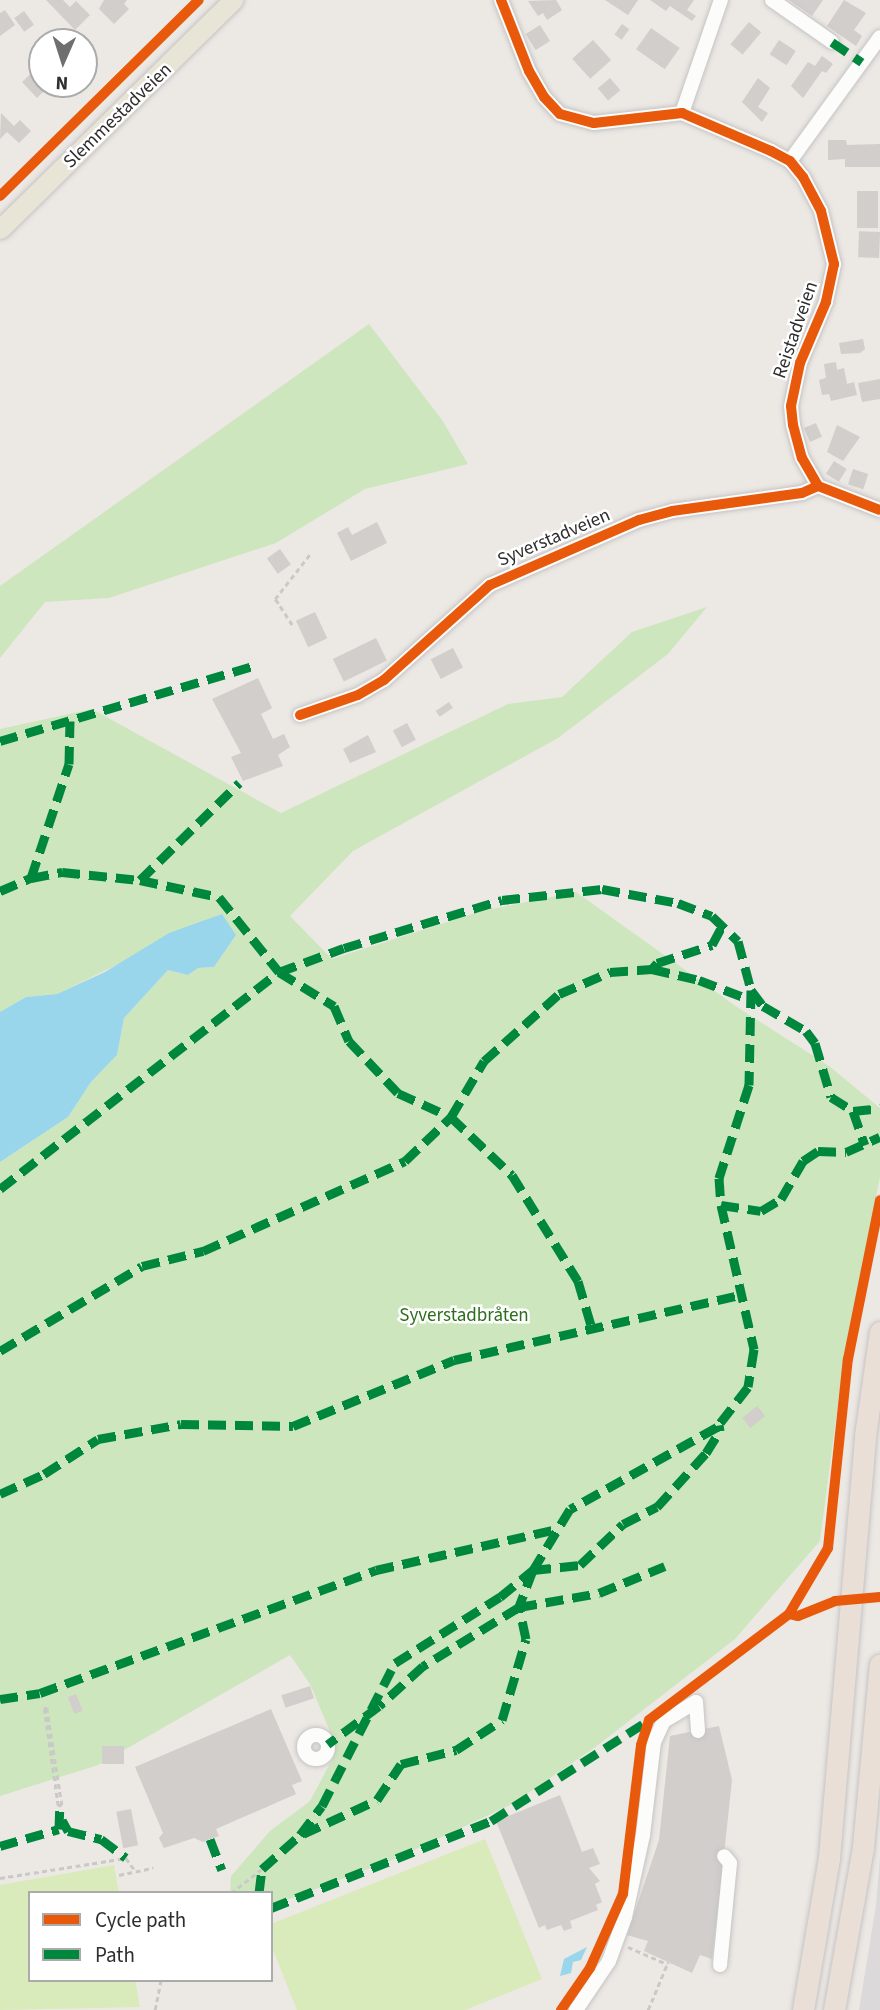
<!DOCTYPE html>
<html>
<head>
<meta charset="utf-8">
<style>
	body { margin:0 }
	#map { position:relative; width:880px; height:2010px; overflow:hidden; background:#ece8e4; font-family:"Source Sans 3",sans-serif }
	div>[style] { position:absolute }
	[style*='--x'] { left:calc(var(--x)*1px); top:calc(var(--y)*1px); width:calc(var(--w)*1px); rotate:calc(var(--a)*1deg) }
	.industrial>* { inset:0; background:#dcd9db }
	.green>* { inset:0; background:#cee6be }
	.pitch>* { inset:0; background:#d9eabb }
	.water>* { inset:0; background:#99d6ec }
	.building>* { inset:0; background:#d1cecb; transform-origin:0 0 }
	.path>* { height:2.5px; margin-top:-1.25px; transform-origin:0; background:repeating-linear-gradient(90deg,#c9c9c8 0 5px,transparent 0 8.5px) }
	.roads { filter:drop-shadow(0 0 2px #c5c4c5) drop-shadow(0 0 2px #c5c4c5) }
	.minor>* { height:14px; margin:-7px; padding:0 7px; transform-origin:7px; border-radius:7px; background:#fcfcfb }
	.minor>.ring { margin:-7px; padding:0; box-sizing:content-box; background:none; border:14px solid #fcfcfb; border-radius:50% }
	.major>* { height:19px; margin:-9.5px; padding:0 9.5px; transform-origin:9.5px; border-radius:9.5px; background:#e8e4d6 }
	.highway>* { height:21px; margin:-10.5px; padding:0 10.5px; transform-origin:10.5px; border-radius:10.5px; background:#eadfd6 }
	.quiet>* { height:9px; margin-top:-4.5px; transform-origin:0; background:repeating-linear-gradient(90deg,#00873e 0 18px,transparent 0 27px) }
	.cycleway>* { height:10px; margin:-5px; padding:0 5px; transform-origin:5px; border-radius:5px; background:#e8590c }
	span { translate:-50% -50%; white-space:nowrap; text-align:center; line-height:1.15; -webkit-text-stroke:5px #fff; paint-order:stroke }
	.street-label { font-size:19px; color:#2e2e2e }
	.park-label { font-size:19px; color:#2c6e1b }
	.legend { position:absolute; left:28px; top:1891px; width:245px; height:91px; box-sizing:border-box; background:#fff; border:2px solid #ababab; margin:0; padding:9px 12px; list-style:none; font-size:21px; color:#2e2e2e }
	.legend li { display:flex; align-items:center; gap:14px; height:35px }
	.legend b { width:35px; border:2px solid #ababab }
	.north { position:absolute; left:28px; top:28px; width:70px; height:70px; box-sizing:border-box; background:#fff; border:2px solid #ababab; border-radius:50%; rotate:183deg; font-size:19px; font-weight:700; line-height:28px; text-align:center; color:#2e2e2e }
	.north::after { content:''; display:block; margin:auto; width:24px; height:32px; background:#706f6e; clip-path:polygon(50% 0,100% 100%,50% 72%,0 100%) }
</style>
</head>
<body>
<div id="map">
	<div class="industrial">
		<i style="clip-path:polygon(880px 1856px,880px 2010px,859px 2010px,876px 1905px)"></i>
	</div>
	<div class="green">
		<i style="clip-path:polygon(369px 324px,442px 420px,468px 464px,365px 489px,276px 543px,109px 598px,45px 602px,0 658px,0 586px)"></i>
		<i style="clip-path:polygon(707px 607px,668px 654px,558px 738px,353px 851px,290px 916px,332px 959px,482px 911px,576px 892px,737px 1007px,829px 1066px,880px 1108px,880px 1177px,844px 1358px,820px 1541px,735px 1639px,594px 1748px,512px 1804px,397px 1858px,271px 1906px,271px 1893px,230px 1893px,231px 1876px,270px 1831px,310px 1801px,334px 1756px,329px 1729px,310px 1684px,290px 1655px,98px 1765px,0 1796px,0 1162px,68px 1117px,91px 1082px,117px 1055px,124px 1018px,168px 970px,188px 975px,198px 968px,214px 967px,236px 935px,221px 914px,57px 994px,26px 997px,0 1012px,0 729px,92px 709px,281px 813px,508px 704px,562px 697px,632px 632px)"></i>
	</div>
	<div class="pitch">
		<i style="clip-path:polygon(485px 1839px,542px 1979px,465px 2010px,297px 2010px,271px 1945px,271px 1924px)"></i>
		<i style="clip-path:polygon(114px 1865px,119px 1893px,30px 1893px,30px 1980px,135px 1980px,140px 2007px,0 2010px,0 1885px)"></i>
	</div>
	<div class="water">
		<i style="clip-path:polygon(222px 914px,236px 935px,214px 967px,198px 968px,188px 975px,168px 970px,124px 1018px,117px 1055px,91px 1082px,68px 1117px,0 1162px,0 1012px,26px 997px,57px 994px,105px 972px,169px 933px)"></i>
		<i style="clip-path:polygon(587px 1947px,581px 1960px,573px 1962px,571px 1973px,560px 1976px,564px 1959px)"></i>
	</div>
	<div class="building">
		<i style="clip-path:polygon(46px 0,63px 0,70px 7px,76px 1px,90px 15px,75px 30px)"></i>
		<i style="clip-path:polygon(104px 0,127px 0,124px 4px,129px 9px,114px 24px,99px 9px)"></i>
		<i style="clip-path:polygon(556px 0,562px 10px,547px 20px,543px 13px,538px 16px,528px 1px)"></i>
		<i style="clip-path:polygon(605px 0,638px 0,628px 15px)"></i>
		<i style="clip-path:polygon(650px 0,694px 0,687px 10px,696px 16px,692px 21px,670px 6px,666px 11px)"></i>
		<i style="clip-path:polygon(789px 0,823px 0,812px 16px)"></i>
		<i style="clip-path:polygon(844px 0,866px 13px,854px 30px,862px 36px,856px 46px,827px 26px)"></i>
		<i style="clip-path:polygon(5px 10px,15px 25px,0 36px,0 13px)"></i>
		<i style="left:24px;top:11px;width:17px;height:12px;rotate:54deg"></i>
		<i style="left:749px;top:22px;width:16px;height:29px;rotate:40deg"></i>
		<i style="left:622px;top:24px;width:9px;height:13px;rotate:36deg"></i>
		<i style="left:540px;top:25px;width:19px;height:17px;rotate:58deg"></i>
		<i style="left:651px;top:28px;width:35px;height:26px;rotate:35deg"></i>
		<i style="left:593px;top:40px;width:27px;height:28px;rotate:48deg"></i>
		<i style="left:779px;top:40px;width:20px;height:17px;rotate:33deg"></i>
		<i style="clip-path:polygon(822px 56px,833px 64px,826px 73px,822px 71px,803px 98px,791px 86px,808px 62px,815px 66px)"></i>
		<i style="clip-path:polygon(42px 63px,42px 84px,51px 84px,37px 98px,22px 82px)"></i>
		<i style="left:610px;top:78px;width:16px;height:16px;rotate:50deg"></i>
		<i style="clip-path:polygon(758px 78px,770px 88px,758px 107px,768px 113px,762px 122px,742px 102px)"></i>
		<i style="clip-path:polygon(1px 113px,14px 126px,20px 120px,31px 131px,19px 143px,7px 132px,0 139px)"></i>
		<i style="clip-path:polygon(828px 140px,846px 140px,847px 145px,880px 144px,880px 167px,845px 167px,845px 159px,828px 160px)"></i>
		<i style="left:857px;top:191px;width:21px;height:37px"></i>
		<i style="left:880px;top:232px;width:26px;height:21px;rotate:92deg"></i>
		<i style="clip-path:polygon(863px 339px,865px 349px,860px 353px,841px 354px,839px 343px)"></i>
		<i style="clip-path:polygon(836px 362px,837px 370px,844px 368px,847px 384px,854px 382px,857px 395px,831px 401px,829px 394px,822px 395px,819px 380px,826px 378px,824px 364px)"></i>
		<i style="clip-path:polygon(880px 379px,880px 399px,862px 402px,858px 383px)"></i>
		<i style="left:816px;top:423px;width:15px;height:13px;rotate:67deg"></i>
		<i style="clip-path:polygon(837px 425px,860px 437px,843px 461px,827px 452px)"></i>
		<i style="left:834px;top:461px;width:15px;height:15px;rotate:32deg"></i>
		<i style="left:853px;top:469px;width:16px;height:16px;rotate:18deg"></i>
		<i style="clip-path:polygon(377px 522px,387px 543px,351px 561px,337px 533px,348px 527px,352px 535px)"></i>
		<i style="left:280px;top:549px;width:19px;height:16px;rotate:55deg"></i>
		<i style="left:315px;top:612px;width:29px;height:21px;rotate:65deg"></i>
		<i style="left:376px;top:638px;width:25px;height:48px;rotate:64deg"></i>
		<i style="left:453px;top:648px;width:22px;height:25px;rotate:63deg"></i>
		<i style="clip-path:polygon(258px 678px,272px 708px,261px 714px,273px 739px,284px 734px,290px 747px,278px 755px,283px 766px,243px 781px,231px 757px,241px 753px,212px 699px)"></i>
		<i style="left:449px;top:702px;width:7px;height:16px;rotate:56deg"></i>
		<i style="left:407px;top:723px;width:19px;height:16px;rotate:62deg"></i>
		<i style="clip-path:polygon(368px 735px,376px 752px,350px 763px,343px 749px)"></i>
		<i style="left:757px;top:1406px;width:13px;height:19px;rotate:51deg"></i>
		<i style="left:310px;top:1686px;width:13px;height:30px;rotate:72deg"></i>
		<i style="left:76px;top:1694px;width:18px;height:9px;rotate:68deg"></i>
		<i style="clip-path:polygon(271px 1709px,302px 1781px,292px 1785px,296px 1794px,216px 1829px,219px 1836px,210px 1839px,203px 1842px,194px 1838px,164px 1848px,159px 1838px,163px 1833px,135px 1767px)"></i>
		<i style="clip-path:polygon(719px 1726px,732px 1780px,722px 1873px,712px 1959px,700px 1955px,692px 1973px,644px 1951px,648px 1941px,627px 1935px,659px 1840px,670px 1736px)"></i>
		<i style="left:102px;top:1746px;width:22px;height:18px"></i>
		<i style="clip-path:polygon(560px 1795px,582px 1852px,593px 1848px,600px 1864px,589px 1868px,600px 1881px,595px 1884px,602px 1902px,596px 1905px,598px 1910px,570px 1921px,572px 1928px,564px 1931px,561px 1925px,547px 1930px,545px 1925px,539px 1928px,496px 1821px)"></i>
		<i style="left:131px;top:1809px;width:37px;height:15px;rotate:79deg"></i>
	</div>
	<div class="path">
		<i style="--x:292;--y:625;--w:31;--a:-123"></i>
		<i style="--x:275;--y:599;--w:58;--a:-52"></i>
		<i style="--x:44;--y:1708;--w:3;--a:0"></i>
		<i style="--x:47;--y:1708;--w:98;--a:81.2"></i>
		<i style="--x:62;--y:1805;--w:4;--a:166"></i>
		<i style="--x:58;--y:1806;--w:99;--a:-98.1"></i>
		<i style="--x:119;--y:1875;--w:35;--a:-12"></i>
		<i style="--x:0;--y:1878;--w:128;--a:-9"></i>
		<i style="--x:126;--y:1858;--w:17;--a:54"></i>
		<i style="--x:231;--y:1893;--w:39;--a:-38"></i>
		<i style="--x:628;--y:1947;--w:43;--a:23.6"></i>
		<i style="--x:155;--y:2010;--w:31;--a:-79"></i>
		<i style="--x:648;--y:2010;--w:52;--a:-67.4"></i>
	</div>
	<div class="roads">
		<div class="minor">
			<i style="--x:501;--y:0;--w:76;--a:68.5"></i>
			<i style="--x:529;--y:71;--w:30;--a:60"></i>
			<i style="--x:544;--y:97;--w:23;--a:47"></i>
			<i style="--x:560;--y:114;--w:35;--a:15"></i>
			<i style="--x:594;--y:123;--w:89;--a:-6.5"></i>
			<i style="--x:682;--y:113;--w:97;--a:23.1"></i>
			<i style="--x:771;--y:151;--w:21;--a:28"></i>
			<i style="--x:790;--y:161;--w:21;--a:51"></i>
			<i style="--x:803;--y:177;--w:38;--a:62"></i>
			<i style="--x:821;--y:211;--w:55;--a:76.2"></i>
			<i style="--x:834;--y:264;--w:39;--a:102"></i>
			<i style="--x:826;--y:302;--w:66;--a:113.1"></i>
			<i style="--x:800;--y:363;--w:44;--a:101.8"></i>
			<i style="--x:791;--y:406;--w:19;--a:84"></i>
			<i style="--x:793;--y:425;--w:34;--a:75"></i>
			<i style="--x:802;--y:458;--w:32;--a:60"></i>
			<i style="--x:818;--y:486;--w:66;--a:21.2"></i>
			<i style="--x:772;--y:0;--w:73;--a:35"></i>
			<i style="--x:682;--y:113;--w:120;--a:-71"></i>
			<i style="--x:790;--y:161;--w:153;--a:-54"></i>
			<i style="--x:300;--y:715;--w:61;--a:-19"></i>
			<i style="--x:358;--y:695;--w:30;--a:-30"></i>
			<i style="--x:384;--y:680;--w:142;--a:-41.9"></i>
			<i style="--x:490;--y:585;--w:163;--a:-23.6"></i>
			<i style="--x:639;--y:520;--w:34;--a:-15"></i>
			<i style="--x:672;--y:511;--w:131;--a:-7.9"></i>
			<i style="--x:802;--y:493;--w:17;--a:-24"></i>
			<i class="ring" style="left:304px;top:1735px;width:10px;height:10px"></i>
			<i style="--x:720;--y:1965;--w:102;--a:-84.4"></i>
			<i style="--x:730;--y:1863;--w:9;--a:-131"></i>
			<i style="--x:576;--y:2010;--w:59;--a:-56"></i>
			<i style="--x:609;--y:1961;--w:47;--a:-70"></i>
			<i style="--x:625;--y:1917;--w:84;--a:-77.6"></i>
			<i style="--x:643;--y:1835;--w:94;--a:-83.3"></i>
			<i style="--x:654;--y:1742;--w:23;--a:-65"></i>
			<i style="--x:664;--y:1721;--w:37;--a:-31"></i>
			<i style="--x:696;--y:1702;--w:29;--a:86"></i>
		</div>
		<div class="major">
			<i style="--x:0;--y:229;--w:327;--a:-44.5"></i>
		</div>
		<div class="highway">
			<i style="--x:803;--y:2010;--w:154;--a:-80.3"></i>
			<i style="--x:829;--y:1858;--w:424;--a:-85.1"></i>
			<i style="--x:865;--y:1436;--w:105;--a:-81.8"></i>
			<i style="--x:834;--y:2010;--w:166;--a:-79.9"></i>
			<i style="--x:863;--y:1847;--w:183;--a:-84.7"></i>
		</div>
	</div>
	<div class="quiet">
		<i style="--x:832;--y:42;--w:36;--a:34"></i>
		<i style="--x:0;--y:741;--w:268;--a:-16.5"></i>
		<i style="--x:31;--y:878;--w:120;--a:-71.6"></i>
		<i style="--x:69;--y:764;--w:43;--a:-88.7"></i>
		<i style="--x:140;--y:880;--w:139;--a:-44.4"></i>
		<i style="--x:0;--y:891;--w:34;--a:-23"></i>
		<i style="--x:31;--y:878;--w:32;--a:-11"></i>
		<i style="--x:62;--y:872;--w:78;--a:5.9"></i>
		<i style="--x:140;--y:880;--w:81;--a:12.1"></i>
		<i style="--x:219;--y:897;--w:96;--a:51.3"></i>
		<i style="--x:279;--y:972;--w:65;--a:31.7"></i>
		<i style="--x:334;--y:1006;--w:38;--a:67"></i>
		<i style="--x:349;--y:1041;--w:71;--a:46.7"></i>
		<i style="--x:398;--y:1093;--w:58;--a:24.4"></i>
		<i style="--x:451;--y:1117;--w:65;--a:-59.5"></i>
		<i style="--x:484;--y:1061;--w:101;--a:-41.8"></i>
		<i style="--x:559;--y:994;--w:56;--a:-23.3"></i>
		<i style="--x:610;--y:972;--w:42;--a:-4.1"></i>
		<i style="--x:652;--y:969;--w:48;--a:13.2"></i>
		<i style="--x:699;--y:980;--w:56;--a:21"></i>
		<i style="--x:652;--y:969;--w:8;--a:-50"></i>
		<i style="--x:657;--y:963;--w:58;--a:-18.1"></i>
		<i style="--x:712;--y:945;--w:24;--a:-62"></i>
		<i style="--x:751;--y:990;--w:20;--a:53"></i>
		<i style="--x:763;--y:1006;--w:50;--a:30.2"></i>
		<i style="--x:806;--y:1031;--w:15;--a:53"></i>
		<i style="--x:815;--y:1043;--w:56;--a:73.5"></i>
		<i style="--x:831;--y:1097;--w:26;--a:32"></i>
		<i style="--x:853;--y:1111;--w:27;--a:-6"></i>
		<i style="--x:853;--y:1111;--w:36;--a:71"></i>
		<i style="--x:0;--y:1189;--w:353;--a:-37.9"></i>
		<i style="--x:279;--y:972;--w:69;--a:-20.3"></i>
		<i style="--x:344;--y:948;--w:165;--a:-16.9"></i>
		<i style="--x:502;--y:900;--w:101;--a:-6.3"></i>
		<i style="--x:602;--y:889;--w:77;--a:10.4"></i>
		<i style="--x:678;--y:903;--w:36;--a:21"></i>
		<i style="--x:712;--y:916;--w:36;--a:44"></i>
		<i style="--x:738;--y:941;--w:51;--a:75.1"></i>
		<i style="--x:751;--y:990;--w:95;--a:91.2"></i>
		<i style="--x:749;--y:1085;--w:98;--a:107.9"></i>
		<i style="--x:719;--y:1178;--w:27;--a:86"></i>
		<i style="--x:721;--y:1205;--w:148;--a:77.1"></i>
		<i style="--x:754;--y:1349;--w:38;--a:99"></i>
		<i style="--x:748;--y:1387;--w:51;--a:127.8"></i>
		<i style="--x:717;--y:1427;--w:168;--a:150.8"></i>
		<i style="--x:570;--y:1509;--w:71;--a:121.2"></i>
		<i style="--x:533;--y:1570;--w:40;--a:111"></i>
		<i style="--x:519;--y:1607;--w:113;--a:148.4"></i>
		<i style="--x:423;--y:1666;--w:59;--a:137.7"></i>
		<i style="--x:379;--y:1706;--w:64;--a:143.3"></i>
		<i style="--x:721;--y:1205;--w:40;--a:8.5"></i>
		<i style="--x:761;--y:1211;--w:23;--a:-31"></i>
		<i style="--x:781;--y:1199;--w:44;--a:-59.9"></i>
		<i style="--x:803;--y:1161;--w:18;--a:-34"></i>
		<i style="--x:818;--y:1151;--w:28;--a:2"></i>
		<i style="--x:846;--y:1152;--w:37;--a:-24"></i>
		<i style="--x:0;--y:1351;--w:165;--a:-30.9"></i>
		<i style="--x:142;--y:1266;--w:63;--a:-13.8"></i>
		<i style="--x:203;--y:1251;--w:221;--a:-24"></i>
		<i style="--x:405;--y:1161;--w:64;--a:-43.7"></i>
		<i style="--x:451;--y:1117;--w:84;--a:43.6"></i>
		<i style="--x:512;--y:1175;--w:125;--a:58.1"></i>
		<i style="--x:578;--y:1281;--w:53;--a:73.6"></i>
		<i style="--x:0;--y:1494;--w:48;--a:-24.4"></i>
		<i style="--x:44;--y:1474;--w:64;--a:-32.9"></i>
		<i style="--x:98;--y:1439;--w:84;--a:-10.2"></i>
		<i style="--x:181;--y:1424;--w:112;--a:1"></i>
		<i style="--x:293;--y:1426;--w:174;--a:-22.3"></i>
		<i style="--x:454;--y:1360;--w:297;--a:-12.8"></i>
		<i style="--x:0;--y:1699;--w:40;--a:-8.5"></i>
		<i style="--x:40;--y:1693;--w:358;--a:-20.1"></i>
		<i style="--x:376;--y:1570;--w:185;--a:-12.8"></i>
		<i style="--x:62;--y:1820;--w:13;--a:61"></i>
		<i style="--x:68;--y:1831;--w:34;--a:14"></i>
		<i style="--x:101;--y:1839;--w:31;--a:37"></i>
		<i style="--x:303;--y:1834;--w:81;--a:-24.7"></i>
		<i style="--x:377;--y:1800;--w:43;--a:-56.3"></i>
		<i style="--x:401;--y:1764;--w:57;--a:-14.3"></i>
		<i style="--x:456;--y:1750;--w:55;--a:-33.1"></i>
		<i style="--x:502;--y:1720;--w:84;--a:-73.5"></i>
		<i style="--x:526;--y:1639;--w:33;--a:-102"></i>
		<i style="--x:519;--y:1607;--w:81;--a:-9.9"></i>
		<i style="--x:599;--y:1593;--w:71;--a:-22.2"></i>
		<i style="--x:210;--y:1839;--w:33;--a:69"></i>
		<i style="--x:0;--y:1846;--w:61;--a:-16.1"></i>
		<i style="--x:59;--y:1829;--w:23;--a:-88"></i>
		<i style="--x:259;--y:1893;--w:24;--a:-83"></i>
		<i style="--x:262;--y:1869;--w:51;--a:-41.8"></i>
		<i style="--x:300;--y:1835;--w:36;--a:-53"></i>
		<i style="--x:322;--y:1806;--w:161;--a:-63"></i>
		<i style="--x:395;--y:1663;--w:124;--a:-32.2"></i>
		<i style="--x:500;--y:1597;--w:43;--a:-39.3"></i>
		<i style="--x:533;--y:1570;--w:47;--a:-6.1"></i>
		<i style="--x:580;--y:1565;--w:59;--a:-43.6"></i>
		<i style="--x:623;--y:1524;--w:38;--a:-27"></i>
		<i style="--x:657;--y:1507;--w:73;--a:-47.8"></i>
		<i style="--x:706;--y:1453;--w:26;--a:-58"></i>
		<i style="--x:720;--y:1431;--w:6;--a:-99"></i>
		<i style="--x:271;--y:1908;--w:237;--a:-21.6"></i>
		<i style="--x:491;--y:1821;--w:188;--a:-32.6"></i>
	</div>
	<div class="cycleway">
		<i style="--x:501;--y:0;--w:76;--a:68.5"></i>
		<i style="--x:529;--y:71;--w:30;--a:60"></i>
		<i style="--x:544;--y:97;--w:23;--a:47"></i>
		<i style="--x:560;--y:114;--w:35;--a:15"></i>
		<i style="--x:594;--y:123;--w:89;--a:-6.5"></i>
		<i style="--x:682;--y:113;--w:97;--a:23.1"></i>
		<i style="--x:771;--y:151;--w:21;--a:28"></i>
		<i style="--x:790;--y:161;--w:21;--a:51"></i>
		<i style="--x:803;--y:177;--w:38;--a:62"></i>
		<i style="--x:821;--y:211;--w:55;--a:76.2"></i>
		<i style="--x:834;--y:264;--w:39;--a:102"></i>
		<i style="--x:826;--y:302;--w:66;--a:113.1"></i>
		<i style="--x:800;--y:363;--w:44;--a:101.8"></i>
		<i style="--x:791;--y:406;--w:19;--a:84"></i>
		<i style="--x:793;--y:425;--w:34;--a:75"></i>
		<i style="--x:802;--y:458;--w:32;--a:60"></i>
		<i style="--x:818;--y:486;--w:66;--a:21.2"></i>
		<i style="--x:0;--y:196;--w:279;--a:-44.6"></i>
		<i style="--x:300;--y:715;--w:61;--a:-19"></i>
		<i style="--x:358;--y:695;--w:30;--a:-30"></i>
		<i style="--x:384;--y:680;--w:142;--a:-41.9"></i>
		<i style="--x:490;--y:585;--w:163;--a:-23.6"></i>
		<i style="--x:639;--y:520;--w:34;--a:-15"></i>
		<i style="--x:672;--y:511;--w:131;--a:-7.9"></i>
		<i style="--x:802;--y:493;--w:17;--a:-24"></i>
		<i style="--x:789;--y:1614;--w:9;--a:13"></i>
		<i style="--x:798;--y:1616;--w:40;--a:-22"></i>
		<i style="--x:835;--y:1601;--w:45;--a:-5.1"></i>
		<i style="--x:561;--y:2010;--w:51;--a:-55.4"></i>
		<i style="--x:590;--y:1968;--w:81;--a:-66"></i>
		<i style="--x:623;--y:1894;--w:150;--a:-83.1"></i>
		<i style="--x:641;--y:1745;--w:26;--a:-72"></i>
		<i style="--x:649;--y:1720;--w:176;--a:-37.1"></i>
		<i style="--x:789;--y:1614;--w:77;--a:-59.4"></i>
		<i style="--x:828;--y:1548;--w:190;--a:-84"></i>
		<i style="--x:848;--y:1359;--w:162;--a:-78.6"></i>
	</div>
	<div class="street-label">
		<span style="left:118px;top:116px;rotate:-44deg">Slemmestadveien</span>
		<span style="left:796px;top:330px;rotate:-71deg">Reistadveien</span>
		<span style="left:554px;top:538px;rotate:-23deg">Syverstadveien</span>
	</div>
	<div class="park-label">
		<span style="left:464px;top:1316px">Syverstadbråten</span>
	</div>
	<ul class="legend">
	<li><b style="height:9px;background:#e8590c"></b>Cycle path</li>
	<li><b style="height:9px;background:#00873e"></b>Path</li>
	</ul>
	<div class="north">N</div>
</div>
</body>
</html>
